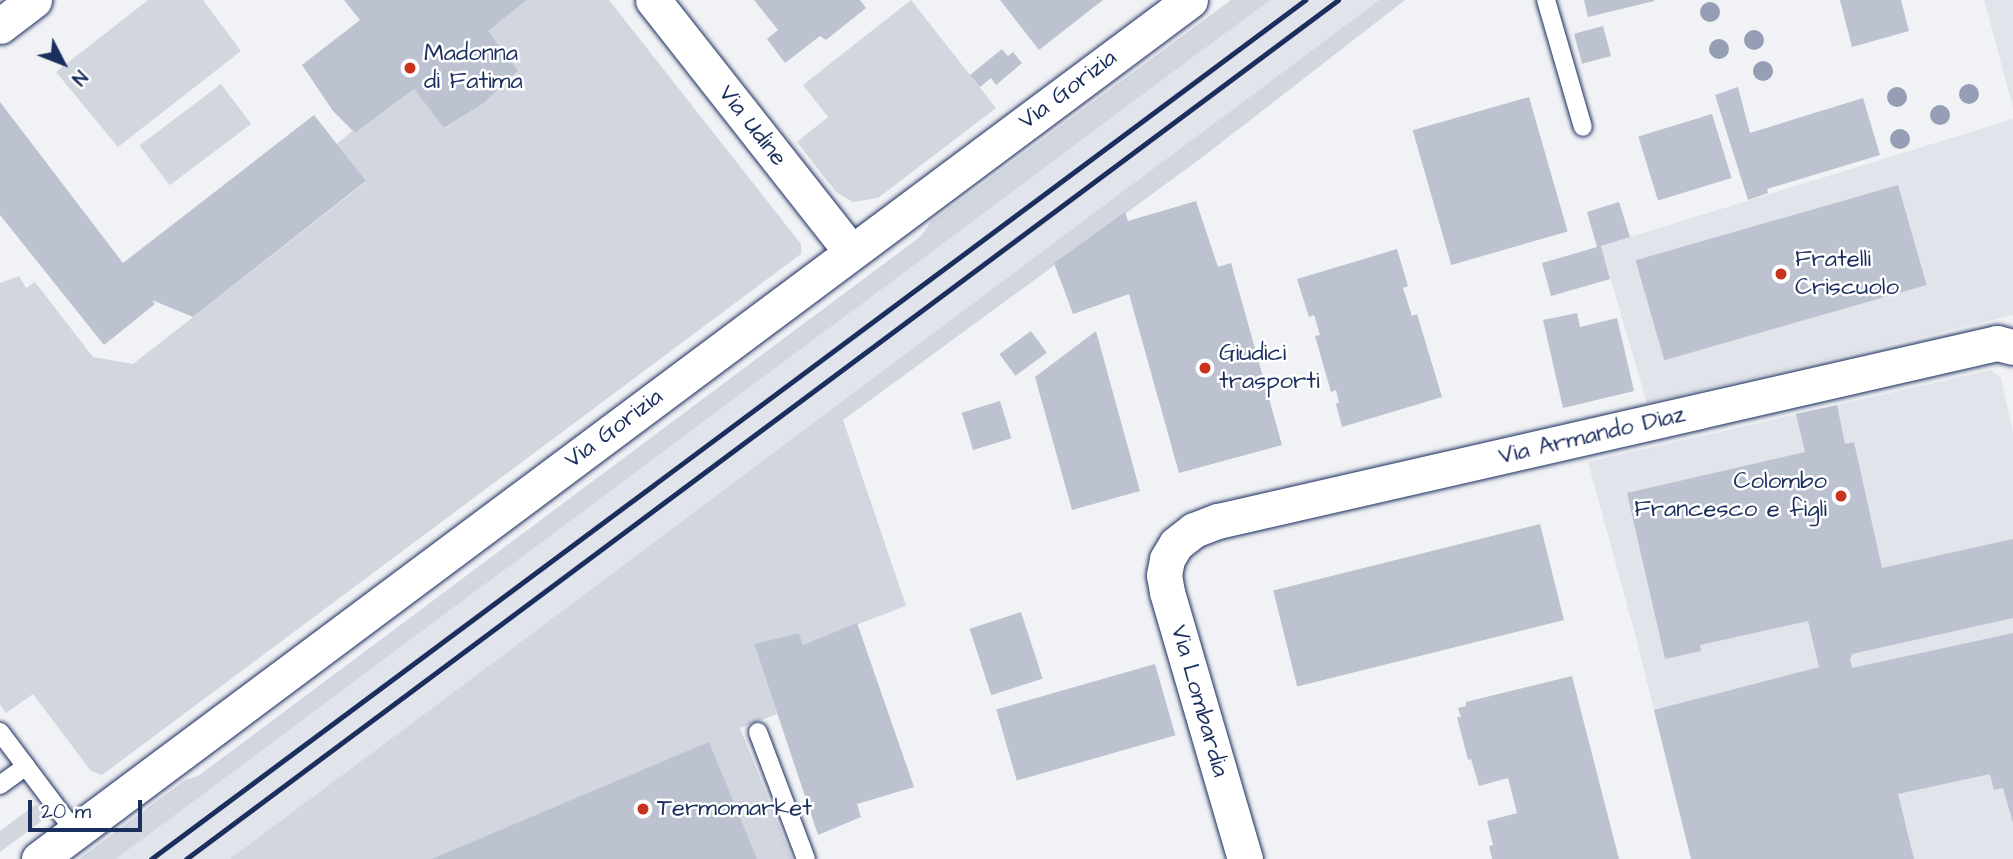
<!DOCTYPE html>
<html>
<head>
<meta charset="utf-8">
<style>
	body { margin:0 }
	#map { position:relative; width:2013px; height:859px; overflow:hidden; background:#f1f2f5; font-family:"Architects Daughter",sans-serif }
	div>[style] { position:absolute }
	[style*='--x'] { left:calc(var(--x)*1px); top:calc(var(--y)*1px); width:calc(var(--w)*1px); rotate:calc(var(--a)*1deg) }
	.built>* { inset:0; background:#e1e4ea }
	.green>* { inset:0; background:#d2d6df; transform-origin:0 0 }
	.building>* { inset:0; background:#bcc2d0; transform-origin:0 0 }
	.roads { filter:drop-shadow(0 0 2px #1b2f5e) drop-shadow(0 0 2px #1b2f5e) }
	.service>* { height:18px; margin:-9px; padding:0 9px; transform-origin:9px; border-radius:9px; background:#fff }
	.minor>* { height:35px; margin:-17.5px; padding:0 17.5px; transform-origin:17.5px; border-radius:17.5px; background:#fff }
	.rail>* { height:5px; margin:-2.5px; padding:0 2.5px; transform-origin:2.5px; border-radius:2.5px; background:#1b2f5e }
	.trees>* { width:20px; height:20px; margin:-10px; border-radius:50%; background:#959eb4 }
	.dots>* { width:19px; height:19px; translate:-50% -50%; box-sizing:border-box; border:4px solid #fff; border-radius:50% }
	span { translate:-50% -50%; white-space:nowrap; text-align:center; line-height:1.15; -webkit-text-stroke:5px #fff; paint-order:stroke }
	.poi-label { font-size:24px; color:#1b2f5e }
	.left { translate:0 -50%; text-align:left }
	.right { translate:-100% -50%; text-align:right }
	.street-label { font-size:24px; color:#1b2f5e }
	.north { position:absolute; left:28px; top:28px; width:70px; height:70px; -webkit-text-stroke:5px #fff; paint-order:stroke; rotate:132deg; font-size:19px; font-weight:700; line-height:28px; text-align:center; color:#1b2f5e }
	.north::after { content:''; display:block; margin:auto; width:24px; height:32px; background:#1b2f5e; clip-path:polygon(50% 0,100% 100%,50% 72%,0 100%) }
	.scale { position:absolute; left:28px; top:800px; width:114px; height:32px; box-sizing:border-box; border:4px solid #1b2f5e; border-top:0; padding-left:9px; font-size:21px; line-height:24px; white-space:nowrap; color:#1b2f5e; -webkit-text-stroke:5px #fff; paint-order:stroke }
</style>
</head>
<body>
<div id="map">
	<div class="built">
		<i style="clip-path:polygon(1270px 0,1379px 0,230px 859px,116px 859px)"></i>
		<i style="clip-path:polygon(1984px 0,2013px 0,2013px 107px,2010px 96px)"></i>
		<i style="clip-path:polygon(2013px 119px,2013px 315px,1647px 403px,1601px 246px)"></i>
		<i style="clip-path:polygon(1991px 370px,2001px 378px,2013px 432px,2013px 859px,1691px 859px,1635px 634px,1588px 462px)"></i>
	</div>
	<div class="green">
		<i style="clip-path:polygon(148px 0,203px 0,241px 51px,118px 147px,56px 72px)"></i>
		<i style="clip-path:polygon(527px 0,609px 0,801px 244px,801px 254px,102px 775px,91px 771px,33px 694px,6px 713px,0 705px,0 283px,19px 276px,26px 288px,35px 282px,93px 357px,133px 364px,366px 182px,337px 144px,352px 131px,355px 133px,414px 89px,445px 128px,484px 103px,518px 72px,488px 31px)"></i>
		<i style="clip-path:polygon(911px 0,996px 108px,878px 198px,853px 202px,836px 192px,797px 142px,828px 117px,803px 85px)"></i>
		<i style="clip-path:polygon(1231px 0,1270px 0,116px 859px,79px 859px,185px 780px,198px 776px,921px 236px,931px 222px)"></i>
		<i style="clip-path:polygon(1379px 0,1405px 0,1200px 159px,843px 420px,906px 606px,803px 645px,799px 633px,754px 644px,777px 714px,740px 728px,792px 859px,757px 859px,668px 759px,431px 859px,230px 859px)"></i>
		<i style="left:221px;top:84px;width:50px;height:102px;rotate:53deg"></i>
		<i style="clip-path:polygon(36px 804px,46px 818px,0 852px,0 831px)"></i>
	</div>
	<div class="building">
		<i style="clip-path:polygon(344px 0,527px 0,488px 31px,518px 71px,484px 103px,444px 128px,414px 89px,355px 133px,333px 111px,302px 65px,360px 20px)"></i>
		<i style="clip-path:polygon(754px 0,860px 0,866px 8px,826px 40px,820px 36px,785px 63px,767px 39px,778px 30px)"></i>
		<i style="clip-path:polygon(1000px 0,1103px 0,1039px 50px)"></i>
		<i style="clip-path:polygon(1584px 0,1654px 0,1654px 1px,1588px 17px)"></i>
		<i style="clip-path:polygon(1840px 0,1901px 0,1909px 31px,1852px 47px)"></i>
		<i style="left:1603px;top:26px;width:31px;height:30px;rotate:75deg"></i>
		<i style="clip-path:polygon(1002px 49px,1008px 56px,1013px 52px,1022px 63px,996px 85px,991px 78px,980px 87px,970px 75px)"></i>
		<i style="clip-path:polygon(1738px 87px,1750px 133px,1863px 98px,1880px 155px,1767px 189px,1768px 193px,1748px 200px,1715px 95px)"></i>
		<i style="left:1529px;top:97px;width:140px;height:121px;rotate:74deg"></i>
		<i style="clip-path:polygon(0 102px,123px 263px,314px 115px,366px 181px,193px 317px,152px 300px,155px 304px,104px 345px,0 215px)"></i>
		<i style="left:1712px;top:114px;width:67px;height:77px;rotate:73deg"></i>
		<i style="left:1898px;top:185px;width:104px;height:273px;rotate:74deg"></i>
		<i style="clip-path:polygon(1196px 201px,1218px 267px,1231px 263px,1282px 445px,1179px 473px,1129px 294px,1073px 314px,1054px 263px,1125px 212px,1128px 221px)"></i>
		<i style="clip-path:polygon(1619px 202px,1630px 237px,1601px 246px,1610px 279px,1551px 296px,1542px 263px,1597px 247px,1587px 212px)"></i>
		<i style="clip-path:polygon(1397px 249px,1408px 286px,1403px 288px,1412px 316px,1417px 314px,1442px 397px,1342px 427px,1336px 404px,1339px 402px,1336px 390px,1331px 392px,1315px 336px,1320px 335px,1314px 315px,1309px 317px,1297px 279px)"></i>
		<i style="clip-path:polygon(1577px 313px,1580px 327px,1617px 318px,1634px 391px,1563px 408px,1543px 320px)"></i>
		<i style="left:1031px;top:331px;width:27px;height:39px;rotate:54deg"></i>
		<i style="clip-path:polygon(1096px 331px,1140px 491px,1072px 510px,1035px 377px)"></i>
		<i style="left:1000px;top:401px;width:39px;height:40px;rotate:73deg"></i>
		<i style="clip-path:polygon(1837px 405px,1845px 444px,1854px 442px,1882px 568px,2013px 539px,2013px 618px,1852px 654px,1850px 660px,1852px 668px,2013px 633px,2013px 823px,2003px 788px,1994px 790px,1990px 774px,1898px 794px,1914px 859px,1691px 859px,1654px 710px,1819px 667px,1808px 621px,1700px 645px,1701px 651px,1665px 659px,1627px 493px,1805px 452px,1796px 414px)"></i>
		<i style="left:1540px;top:524px;width:99px;height:275px;rotate:76deg"></i>
		<i style="left:1021px;top:612px;width:70px;height:54px;rotate:72deg"></i>
		<i style="clip-path:polygon(857px 623px,914px 787px,857px 804px,861px 817px,818px 835px,754px 644px,799px 633px,803px 645px)"></i>
		<i style="left:1155px;top:664px;width:74px;height:165px;rotate:74deg"></i>
		<i style="clip-path:polygon(1572px 676px,1619px 859px,1492px 859px,1489px 846px,1493px 845px,1487px 821px,1517px 813px,1508px 778px,1479px 786px,1471px 759px,1468px 760px,1457px 717px,1461px 717px,1458px 708px,1466px 706px,1466px 702px)"></i>
		<i style="clip-path:polygon(709px 742px,757px 859px,431px 859px,668px 759px)"></i>
	</div>
	<div class="roads">
		<div class="service">
			<i style="--x:1546;--y:0;--w:132;--a:73.8"></i>
			<i style="--x:0;--y:732;--w:125;--a:53.1"></i>
			<i style="--x:758;--y:732;--w:136;--a:69.3"></i>
			<i style="--x:0;--y:785;--w:32;--a:-36"></i>
		</div>
		<div class="minor">
			<i style="--x:653;--y:0;--w:320;--a:51.8"></i>
			<i style="--x:0;--y:26;--w:43;--a:-37.4"></i>
			<i style="--x:39;--y:859;--w:1436;--a:-36.73"></i>
			<i style="--x:1245;--y:859;--w:278;--a:-106.3"></i>
			<i style="--x:1167;--y:592;--w:17;--a:-100"></i>
			<i style="--x:1164;--y:575;--w:16;--a:-79"></i>
			<i style="--x:1167;--y:559;--w:17;--a:-59"></i>
			<i style="--x:1176;--y:544;--w:23;--a:-38"></i>
			<i style="--x:1194;--y:530;--w:26;--a:-21"></i>
			<i style="--x:1218;--y:521;--w:799;--a:-12.87"></i>
			<i style="--x:1997;--y:343;--w:16;--a:14"></i>
		</div>
	</div>
	<div class="rail">
		<i style="--x:151;--y:859;--w:1439;--a:-36.66"></i>
		<i style="--x:186;--y:859;--w:1437;--a:-36.71"></i>
	</div>
	<div class="trees">
		<i style="left:1710px;top:12px"></i>
		<i style="left:1754px;top:40px"></i>
		<i style="left:1719px;top:49px"></i>
		<i style="left:1763px;top:71px"></i>
		<i style="left:1969px;top:94px"></i>
		<i style="left:1897px;top:97px"></i>
		<i style="left:1940px;top:115px"></i>
		<i style="left:1900px;top:139px"></i>
	</div>
	<div class="dots">
		<i style="left:410px;top:68px;background:#c8321e"></i>
		<i style="left:1781px;top:274px;background:#c8321e"></i>
		<i style="left:1205px;top:368px;background:#c8321e"></i>
		<i style="left:1841px;top:496px;background:#c8321e"></i>
		<i style="left:643px;top:809px;background:#c8321e"></i>
	</div>
	<div class="poi-label">
		<span class="left" style="left:424px;top:68px">Madonna<br>di Fatima</span>
		<span class="left" style="left:1795px;top:274px">Fratelli<br>Criscuolo</span>
		<span class="left" style="left:1219px;top:368px">Giudici<br>trasporti</span>
		<span class="right" style="left:1827px;top:496px">Colombo<br>Francesco e figli</span>
		<span class="left" style="left:657px;top:809px">Termomarket</span>
	</div>
	<div class="street-label">
		<span style="left:1068px;top:90px;rotate:-37deg">Via Gorizia</span>
		<span style="left:752px;top:126px;rotate:52deg">Via Udine</span>
		<span style="left:614px;top:429px;rotate:-37deg">Via Gorizia</span>
		<span style="left:1592px;top:436px;rotate:-13deg">Via Armando Diaz</span>
		<span style="left:1199px;top:701px;rotate:74deg">Via Lombardia</span>
	</div>
	<div class="north">N</div>
	<div class="scale">20 m</div>
</div>
</body>
</html>
